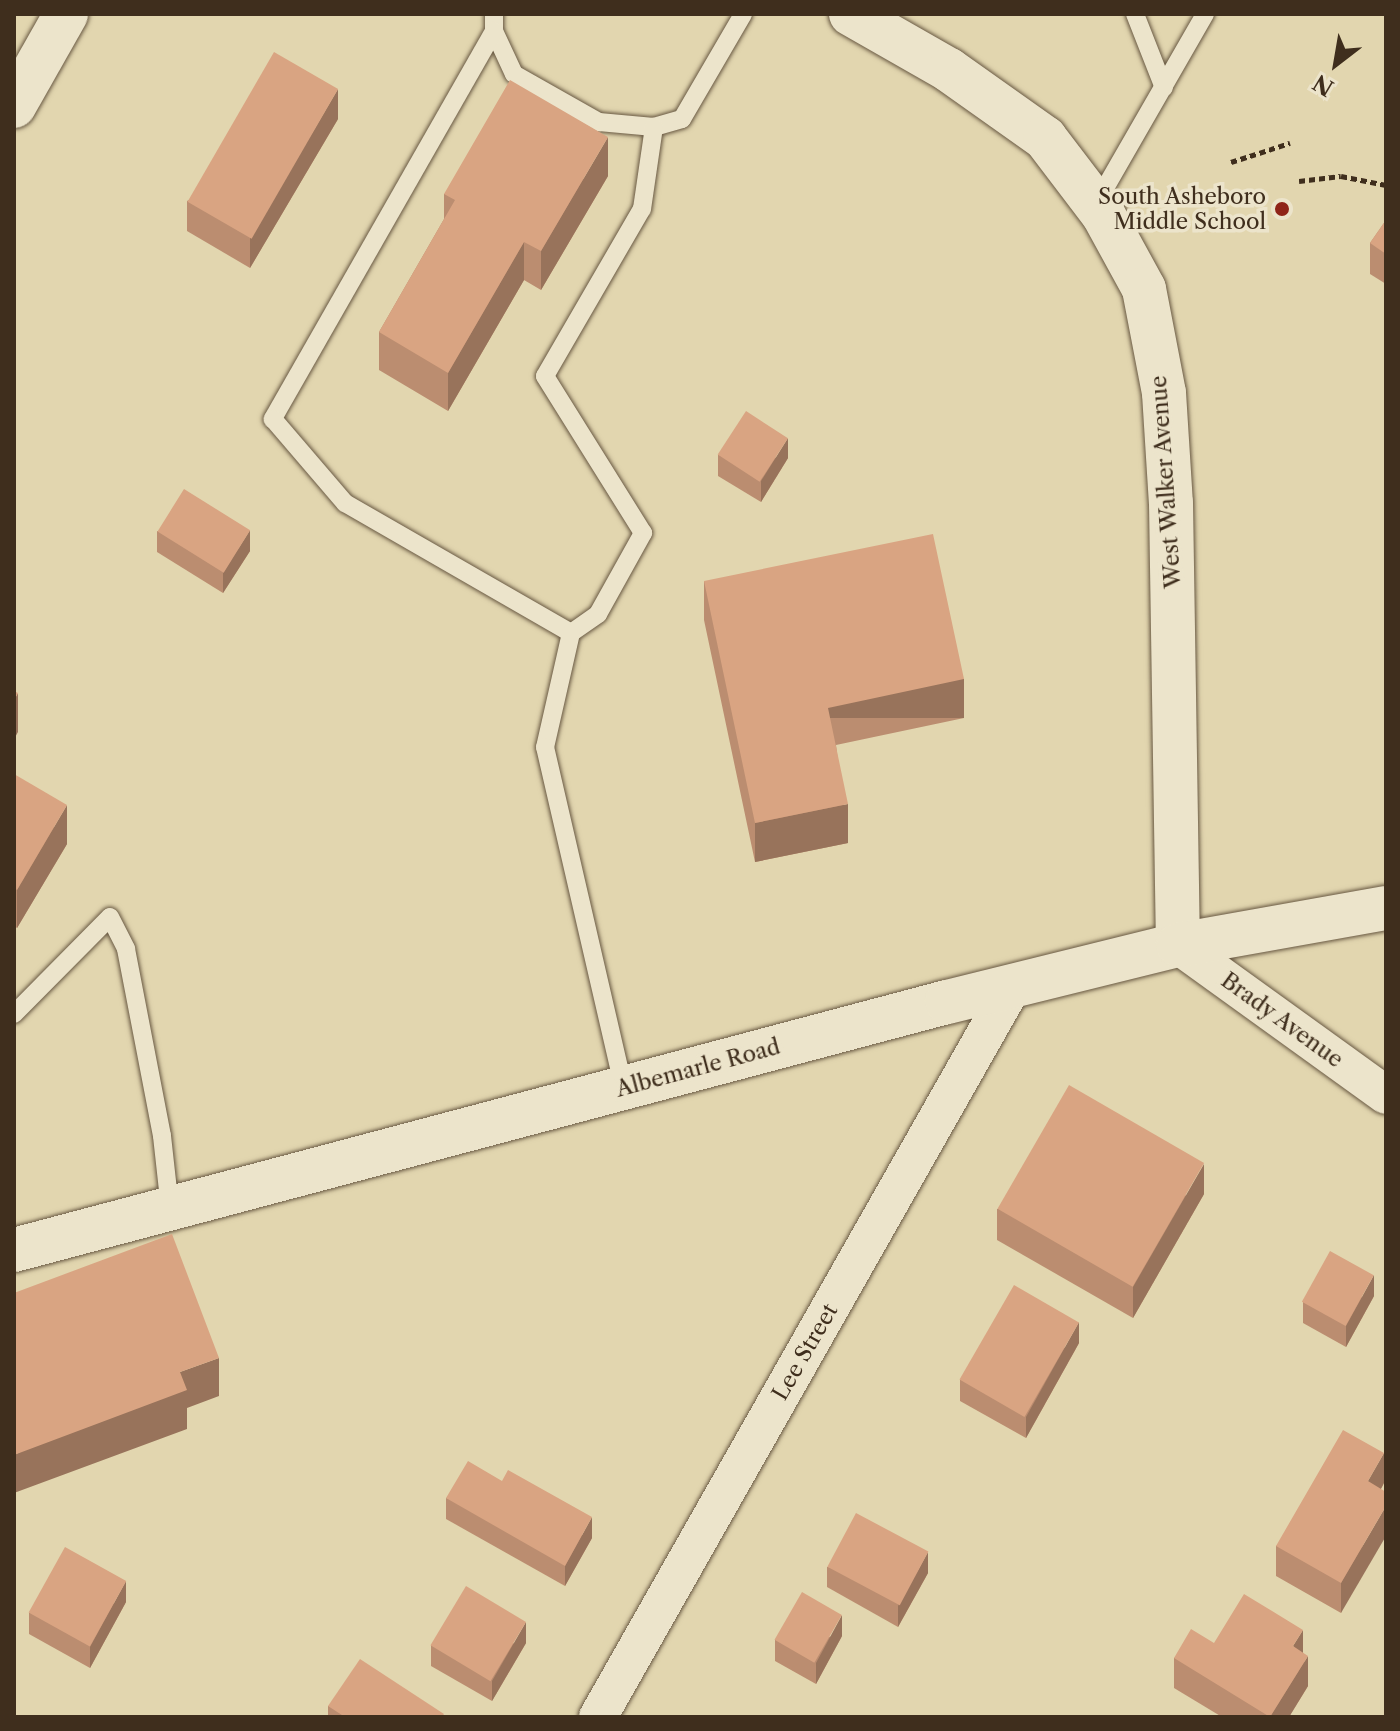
<!DOCTYPE html>
<html>
<head>
<meta charset="utf-8">
<style>
	body { margin:0 }
	#map { position:relative; width:1400px; height:1731px; overflow:hidden; background:#e2d6af; font-family:"Libre Caslon Text",serif }
	div>[style] { position:absolute }
	[style*='--x'] { left:calc(var(--x)*1px); top:calc(var(--y)*1px); width:calc(var(--w)*1px); rotate:calc(var(--a)*1deg) }
	.path>* { height:5px; margin-top:-2.5px; transform-origin:0; background:repeating-linear-gradient(90deg,#3f2e1d 0 6px,transparent 0 10px) }
	.roads { filter:drop-shadow(0 0 2px #685842) drop-shadow(0 0 2px #685842) }
	.lane>* { height:18px; margin:-9px; padding:0 9px; transform-origin:9px; border-radius:9px; background:#ece4cb }
	.street>* { height:38px; margin:-19px; padding:0 19px; transform-origin:19px; border-radius:19px; background:#ece4cb }
	.secondary>* { height:44px; margin:-22px; padding:0 22px; transform-origin:22px; border-radius:22px; background:#ece4cb }
	.wall>* { inset:0; background:#bb8d70 }
	.shaded-wall>* { inset:0; background:#98735b; transform-origin:0 0 }
	.building>* { inset:0; background:#d9a482; transform-origin:0 0 }
	.dots>* { width:22px; height:22px; translate:-50% -50%; box-sizing:border-box; border:4px solid #ece4cb; border-radius:50% }
	span { translate:-50% -50%; white-space:nowrap; text-align:center; line-height:1.15; -webkit-text-stroke:7px #ece4cb; paint-order:stroke }
	.poi-label { font-size:22px; color:#3f2e1d }
	.right { translate:-100% -50%; text-align:right }
	.street-label { font-size:22px; color:#3f2e1d }
	.frame { position:absolute; inset:0; border:16px solid #3f2e1d; pointer-events:none }
	.north { position:absolute; left:1296px; top:24px; width:80px; height:80px; -webkit-text-stroke:6px #ece4cb; paint-order:stroke; rotate:211deg; font-size:22px; font-weight:700; line-height:32px; text-align:center; color:#3f2e1d }
	.north::after { content:''; display:block; margin:auto; width:28px; height:36px; background:#3f2e1d; clip-path:polygon(50% 0,100% 100%,50% 72%,0 100%) }
</style>
</head>
<body>
<div id="map">
	<div class="path">
		<i style="--x:1231;--y:162;--w:62;--a:-17.9"></i>
		<i style="--x:1299;--y:181;--w:42;--a:-6.8"></i>
		<i style="--x:1341;--y:176;--w:46;--a:11.3"></i>
	</div>
	<div class="roads">
		<div class="lane">
			<i style="--x:494;--y:14;--w:17;--a:90"></i>
			<i style="--x:494;--y:31;--w:47;--a:65.1"></i>
			<i style="--x:514;--y:74;--w:98;--a:29.5"></i>
			<i style="--x:599;--y:122;--w:55;--a:5.2"></i>
			<i style="--x:654;--y:127;--w:29;--a:-16"></i>
			<i style="--x:682;--y:119;--w:121;--a:-59.8"></i>
			<i style="--x:1135;--y:14;--w:79;--a:68.6"></i>
			<i style="--x:494;--y:31;--w:447;--a:119.7"></i>
			<i style="--x:273;--y:419;--w:111;--a:49.4"></i>
			<i style="--x:345;--y:503;--w:261;--a:29.9"></i>
			<i style="--x:571;--y:633;--w:33;--a:-35"></i>
			<i style="--x:598;--y:614;--w:93;--a:-60.9"></i>
			<i style="--x:643;--y:533;--w:185;--a:-122"></i>
			<i style="--x:545;--y:376;--w:193;--a:-59.9"></i>
			<i style="--x:642;--y:209;--w:83;--a:-81.7"></i>
			<i style="--x:1097;--y:202;--w:217;--a:-60.1"></i>
			<i style="--x:571;--y:633;--w:117;--a:102.8"></i>
			<i style="--x:545;--y:747;--w:350;--a:77"></i>
			<i style="--x:14;--y:1014;--w:136;--a:-45.3"></i>
			<i style="--x:110;--y:917;--w:36;--a:63"></i>
			<i style="--x:126;--y:949;--w:190;--a:79.1"></i>
			<i style="--x:162;--y:1136;--w:73;--a:83.7"></i>
		</div>
		<div class="street">
			<i style="--x:1178;--y:945;--w:256;--a:35.8"></i>
			<i style="--x:598;--y:1717;--w:839;--a:-60.44"></i>
		</div>
		<div class="secondary">
			<i style="--x:851;--y:14;--w:113;--a:29.7"></i>
			<i style="--x:949;--y:70;--w:118;--a:35.3"></i>
			<i style="--x:1045;--y:138;--w:96;--a:52.7"></i>
			<i style="--x:1103;--y:214;--w:85;--a:61.3"></i>
			<i style="--x:1144;--y:289;--w:106;--a:79.1"></i>
			<i style="--x:1164;--y:393;--w:110;--a:86.4"></i>
			<i style="--x:1171;--y:503;--w:442;--a:89.1"></i>
			<i style="--x:14;--y:106;--w:106;--a:-60.5"></i>
			<i style="--x:14;--y:1250;--w:965;--a:-14.89"></i>
			<i style="--x:947;--y:1002;--w:238;--a:-13.9"></i>
			<i style="--x:1178;--y:945;--w:211;--a:-10.1"></i>
		</div>
	</div>
	<div class="wall">
		<i style="clip-path:polygon(338px 119px,250px 268px,187px 231px,187px 201px)"></i>
		<i style="clip-path:polygon(608px 176px,541px 290px,524px 280px,448px 411px,379px 370px,379px 332px,444px 219px,444px 194px)"></i>
		<i style="clip-path:polygon(1386px 220px,1386px 284px,1370px 274px,1370px 243px)"></i>
		<i style="clip-path:polygon(718px 455px,788px 458px,761px 502px,718px 476px)"></i>
		<i style="clip-path:polygon(157px 531px,250px 551px,223px 593px,157px 552px)"></i>
		<i style="clip-path:polygon(704px 581px,964px 718px,836px 745px,848px 843px,755px 862px,704px 620px)"></i>
		<i style="clip-path:polygon(14px 774px,67px 844px,17px 928px,14px 926px)"></i>
		<i style="clip-path:polygon(1204px 1194px,1133px 1318px,997px 1240px,997px 1209px)"></i>
		<i style="clip-path:polygon(1374px 1296px,1346px 1347px,1303px 1323px,1303px 1302px)"></i>
		<i style="clip-path:polygon(1079px 1343px,1026px 1438px,960px 1401px,960px 1380px)"></i>
		<i style="clip-path:polygon(1386px 1413px,1386px 1439px,1384px 1438px,1384px 1417px)"></i>
		<i style="clip-path:polygon(1384px 1483px,1381px 1489px,1341px 1613px,1276px 1576px,1276px 1546px)"></i>
		<i style="clip-path:polygon(446px 1498px,592px 1538px,565px 1586px,446px 1519px)"></i>
		<i style="clip-path:polygon(827px 1567px,928px 1573px,898px 1627px,827px 1587px)"></i>
		<i style="clip-path:polygon(126px 1602px,90px 1668px,29px 1634px,29px 1613px)"></i>
		<i style="clip-path:polygon(842px 1636px,816px 1684px,775px 1661px,775px 1640px)"></i>
		<i style="clip-path:polygon(526px 1643px,492px 1701px,431px 1666px,431px 1645px)"></i>
		<i style="clip-path:polygon(1214px 1643px,1303px 1652px,1308px 1686px,1289px 1717px,1222px 1717px,1174px 1688px,1174px 1658px)"></i>
		<i style="clip-path:polygon(328px 1706px,444px 1717px,328px 1717px)"></i>
	</div>
	<div class="shaded-wall">
		<i style="clip-path:polygon(338px 89px,338px 119px,250px 268px,250px 238px)"></i>
		<i style="clip-path:polygon(608px 137px,608px 176px,541px 290px,541px 251px)"></i>
		<i style="clip-path:polygon(524px 242px,524px 280px,448px 411px,448px 373px)"></i>
		<i style="clip-path:polygon(788px 438px,788px 458px,761px 502px,761px 481px)"></i>
		<i style="clip-path:polygon(250px 530px,250px 551px,223px 593px,223px 573px)"></i>
		<i style="left:964px;top:679px;width:39px;height:139px;rotate:90deg"></i>
		<i style="clip-path:polygon(18px 693px,18px 732px,14px 739px,14px 700px)"></i>
		<i style="clip-path:polygon(848px 804px,848px 843px,755px 862px,755px 823px)"></i>
		<i style="clip-path:polygon(67px 805px,67px 844px,17px 928px,17px 890px)"></i>
		<i style="clip-path:polygon(1204px 1164px,1204px 1194px,1133px 1318px,1133px 1287px)"></i>
		<i style="clip-path:polygon(1374px 1275px,1374px 1296px,1346px 1347px,1346px 1326px)"></i>
		<i style="clip-path:polygon(1079px 1322px,1079px 1343px,1026px 1438px,1026px 1417px)"></i>
		<i style="clip-path:polygon(219px 1358px,219px 1396px,187px 1408px,187px 1429px,14px 1493px,14px 1455px,180px 1372px)"></i>
		<i style="clip-path:polygon(1384px 1453px,1384px 1483px,1368px 1512px,1368px 1481px)"></i>
		<i style="clip-path:polygon(1386px 1506px,1386px 1536px,1341px 1613px,1341px 1583px)"></i>
		<i style="clip-path:polygon(592px 1517px,592px 1538px,565px 1586px,565px 1566px)"></i>
		<i style="clip-path:polygon(928px 1552px,928px 1573px,898px 1627px,898px 1606px)"></i>
		<i style="clip-path:polygon(126px 1581px,126px 1602px,90px 1668px,90px 1647px)"></i>
		<i style="clip-path:polygon(842px 1615px,842px 1636px,816px 1684px,816px 1663px)"></i>
		<i style="clip-path:polygon(526px 1622px,526px 1643px,492px 1701px,492px 1681px)"></i>
		<i style="clip-path:polygon(1303px 1630px,1303px 1660px,1293px 1646px)"></i>
		<i style="clip-path:polygon(1308px 1656px,1308px 1686px,1289px 1717px,1270px 1717px)"></i>
	</div>
	<div class="building">
		<i style="left:274px;top:52px;width:74px;height:173px;rotate:30deg"></i>
		<i style="clip-path:polygon(510px 80px,608px 137px,541px 251px,524px 242px,448px 373px,379px 332px,455px 200px,444px 194px)"></i>
		<i style="clip-path:polygon(1386px 220px,1386px 254px,1370px 243px)"></i>
		<i style="left:746px;top:411px;width:50px;height:52px;rotate:33deg"></i>
		<i style="left:184px;top:489px;width:78px;height:50px;rotate:32deg"></i>
		<i style="clip-path:polygon(933px 534px,964px 679px,828px 708px,848px 804px,755px 823px,704px 581px)"></i>
		<i style="clip-path:polygon(14px 691px,18px 693px,14px 700px)"></i>
		<i style="clip-path:polygon(14px 774px,67px 805px,17px 890px,14px 888px)"></i>
		<i style="left:1069px;top:1085px;width:156px;height:143px;rotate:30deg"></i>
		<i style="clip-path:polygon(172px 1234px,219px 1358px,180px 1372px,187px 1390px,14px 1455px,14px 1293px)"></i>
		<i style="left:1330px;top:1251px;width:50px;height:58px;rotate:29deg"></i>
		<i style="left:1014px;top:1285px;width:75px;height:109px;rotate:30deg"></i>
		<i style="clip-path:polygon(1343px 1430px,1384px 1453px,1368px 1481px,1386px 1492px,1386px 1506px,1341px 1583px,1276px 1546px)"></i>
		<i style="clip-path:polygon(468px 1461px,502px 1481px,508px 1470px,592px 1517px,565px 1566px,446px 1498px)"></i>
		<i style="left:856px;top:1513px;width:82px;height:61px;rotate:28deg"></i>
		<i style="left:65px;top:1547px;width:70px;height:75px;rotate:29deg"></i>
		<i style="left:466px;top:1586px;width:70px;height:69px;rotate:31deg"></i>
		<i style="left:802px;top:1592px;width:46px;height:55px;rotate:30deg"></i>
		<i style="clip-path:polygon(1244px 1594px,1303px 1630px,1293px 1646px,1308px 1656px,1270px 1717px,1174px 1658px,1191px 1629px,1214px 1643px)"></i>
		<i style="clip-path:polygon(360px 1659px,444px 1714px,442px 1717px,345px 1717px,328px 1706px)"></i>
	</div>
	<div class="dots">
		<i style="left:1282px;top:209px;background:#8f2418"></i>
	</div>
	<div class="poi-label">
		<span class="right" style="left:1266px;top:209px">South Asheboro<br>Middle School</span>
	</div>
	<div class="street-label">
		<span style="left:1166px;top:482px;rotate:-94deg">West Walker Avenue</span>
		<span style="left:1282px;top:1020px;rotate:36deg">Brady Avenue</span>
		<span style="left:698px;top:1068px;rotate:-15deg">Albemarle Road</span>
		<span style="left:805px;top:1352px;rotate:-60deg">Lee Street</span>
	</div>
	<div class="frame"></div>
	<div class="north">N</div>
</div>
</body>
</html>
